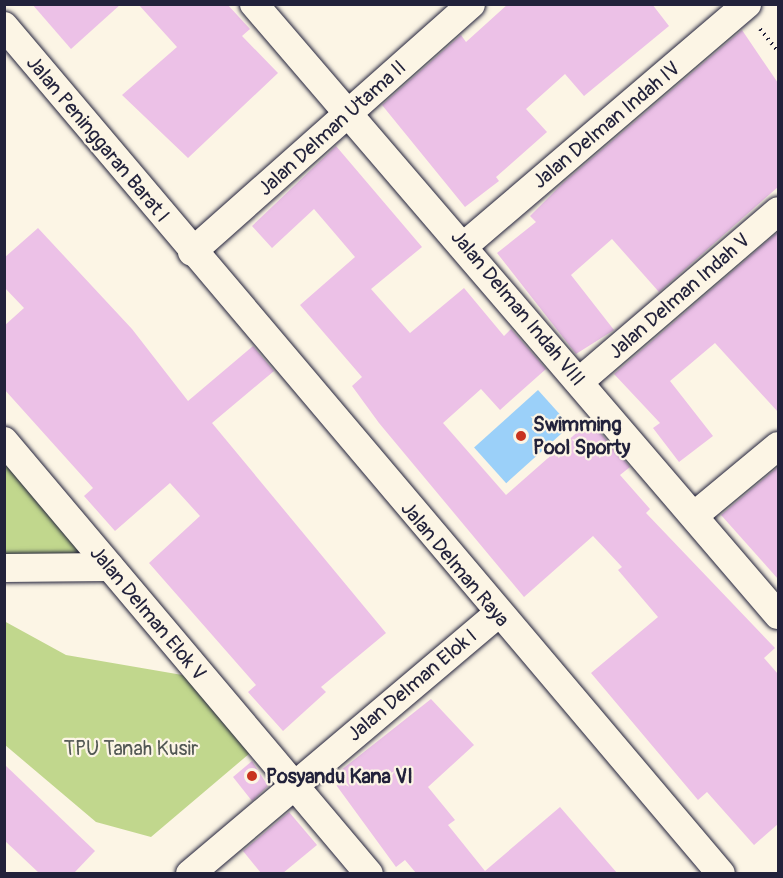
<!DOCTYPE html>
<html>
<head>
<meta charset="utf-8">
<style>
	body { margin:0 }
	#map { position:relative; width:783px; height:878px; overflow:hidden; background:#fcf5e5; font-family:Pangolin,sans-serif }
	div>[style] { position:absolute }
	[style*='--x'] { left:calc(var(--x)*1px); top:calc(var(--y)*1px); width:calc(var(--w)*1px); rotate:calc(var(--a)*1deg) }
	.green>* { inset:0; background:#c1d78d }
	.water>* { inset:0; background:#9bd0f9; transform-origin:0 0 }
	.building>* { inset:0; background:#ecc1e7 }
	.path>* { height:4px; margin-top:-2px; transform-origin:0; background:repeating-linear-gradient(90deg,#22223b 0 1.5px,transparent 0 6px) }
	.roads { filter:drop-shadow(0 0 2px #22223b) drop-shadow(0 0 2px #22223b) }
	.minor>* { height:28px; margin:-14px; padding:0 14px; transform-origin:14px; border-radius:14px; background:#fcf5e5 }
	.dots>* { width:16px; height:16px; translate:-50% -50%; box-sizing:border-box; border:3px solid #fcf5e5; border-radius:50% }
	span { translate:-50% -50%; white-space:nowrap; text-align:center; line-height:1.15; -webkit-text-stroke:4.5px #fcf5e5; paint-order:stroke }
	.street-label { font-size:20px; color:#22223b }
	.poi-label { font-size:20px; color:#22223b; font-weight:700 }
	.left { translate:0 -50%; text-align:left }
	.park-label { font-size:20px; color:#525854 }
	.frame { position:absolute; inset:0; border:6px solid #22223b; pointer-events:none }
</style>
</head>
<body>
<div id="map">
	<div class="green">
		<i style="clip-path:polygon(4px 444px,110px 567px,5px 564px)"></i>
		<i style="clip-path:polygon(4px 621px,66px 655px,194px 677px,256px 748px,151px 837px,96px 822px,5px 745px)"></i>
	</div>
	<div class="water">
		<i style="left:538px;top:390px;width:48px;height:86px;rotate:48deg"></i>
	</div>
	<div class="building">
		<i style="clip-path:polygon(32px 4px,121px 4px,71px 49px)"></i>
		<i style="clip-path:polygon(138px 4px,227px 4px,250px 29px,242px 36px,278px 73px,188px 158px,122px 95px,177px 47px)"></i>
		<i style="clip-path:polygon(508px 4px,652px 4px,669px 26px,584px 96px,565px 74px,526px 109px,547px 132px,496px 177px,499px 181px,465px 207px,382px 105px,461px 35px,466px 42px)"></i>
		<i style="clip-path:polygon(742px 30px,778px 83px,778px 187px,659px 292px,612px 239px,571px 275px,614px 330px,576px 354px,497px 253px,536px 222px,530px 216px,563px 183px)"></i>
		<i style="clip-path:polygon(336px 146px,422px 247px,371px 289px,410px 333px,464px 288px,504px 336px,511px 329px,546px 369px,500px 410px,481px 389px,443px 423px,506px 495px,590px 421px,630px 467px,620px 475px,650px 509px,646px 513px,775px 648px,764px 658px,778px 674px,778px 824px,754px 845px,707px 792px,698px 800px,591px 673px,658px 617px,618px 570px,622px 567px,593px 536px,524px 597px,379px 423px,352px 386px,362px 377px,300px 305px,355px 257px,314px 209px,272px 248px,252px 226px)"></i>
		<i style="clip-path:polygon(38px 228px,132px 329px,188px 401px,253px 346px,274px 371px,212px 423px,386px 633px,321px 687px,326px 692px,283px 731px,248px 692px,256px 685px,149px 563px,200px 516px,170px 483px,115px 531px,84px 496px,93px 488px,4px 389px,4px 326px,24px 308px,4px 287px,4px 258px)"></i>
		<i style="clip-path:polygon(778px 232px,778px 412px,715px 343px,670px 381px,713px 436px,679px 462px,653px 428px,660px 423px,614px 374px)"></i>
		<i style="clip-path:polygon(778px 467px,778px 579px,721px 515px)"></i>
		<i style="clip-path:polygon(431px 699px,474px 745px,428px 787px,455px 820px,448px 825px,485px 871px,560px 807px,617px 873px,416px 873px,405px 860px,396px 867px,331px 778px)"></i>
		<i style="clip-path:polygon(252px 761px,268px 786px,252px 801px,233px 777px)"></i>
		<i style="clip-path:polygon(4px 764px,95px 851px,74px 873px,39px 873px,4px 840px)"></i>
		<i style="clip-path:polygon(289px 812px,317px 845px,283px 873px,261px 873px,243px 851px)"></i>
	</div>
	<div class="path">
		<i style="--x:760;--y:29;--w:28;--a:51"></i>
	</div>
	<div class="roads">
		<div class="minor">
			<i style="--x:254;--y:4;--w:805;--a:49.38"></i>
			<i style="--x:4;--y:26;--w:1110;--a:49.78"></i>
			<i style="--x:465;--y:245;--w:371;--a:-40.5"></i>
			<i style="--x:192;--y:252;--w:373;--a:-41.6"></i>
			<i style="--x:580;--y:381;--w:261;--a:-40.6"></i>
			<i style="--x:4;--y:441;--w:566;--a:49.87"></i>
			<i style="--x:695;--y:515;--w:108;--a:-39.7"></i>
			<i style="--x:4;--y:568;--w:106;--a:-0.5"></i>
			<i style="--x:190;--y:874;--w:402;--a:-40.2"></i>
		</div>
	</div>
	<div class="dots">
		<i style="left:521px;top:436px;background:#c8321e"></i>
		<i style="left:252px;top:776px;background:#c8321e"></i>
	</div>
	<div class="street-label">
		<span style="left:606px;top:125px;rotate:-40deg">Jalan Delman Indah IV</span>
		<span style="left:332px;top:128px;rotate:-42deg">Jalan Delman Utama II</span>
		<span style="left:98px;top:139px;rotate:50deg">Jalan Peninggaran Barat I</span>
		<span style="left:679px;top:296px;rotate:-41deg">Jalan Delman Indah V</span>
		<span style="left:518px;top:308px;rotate:50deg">Jalan Delman Indah VIII</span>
		<span style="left:455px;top:564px;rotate:50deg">Jalan Delman Raya</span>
		<span style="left:148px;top:613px;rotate:50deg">Jalan Delman Elok V</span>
		<span style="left:412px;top:685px;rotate:-40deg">Jalan Delman Elok I</span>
	</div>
	<div class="poi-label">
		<span class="left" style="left:533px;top:436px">Swimming<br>Pool Sporty</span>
		<span class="left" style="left:266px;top:776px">Posyandu Kana VI</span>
	</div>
	<div class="park-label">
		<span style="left:131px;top:748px">TPU Tanah Kusir</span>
	</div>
	<div class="frame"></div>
</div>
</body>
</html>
